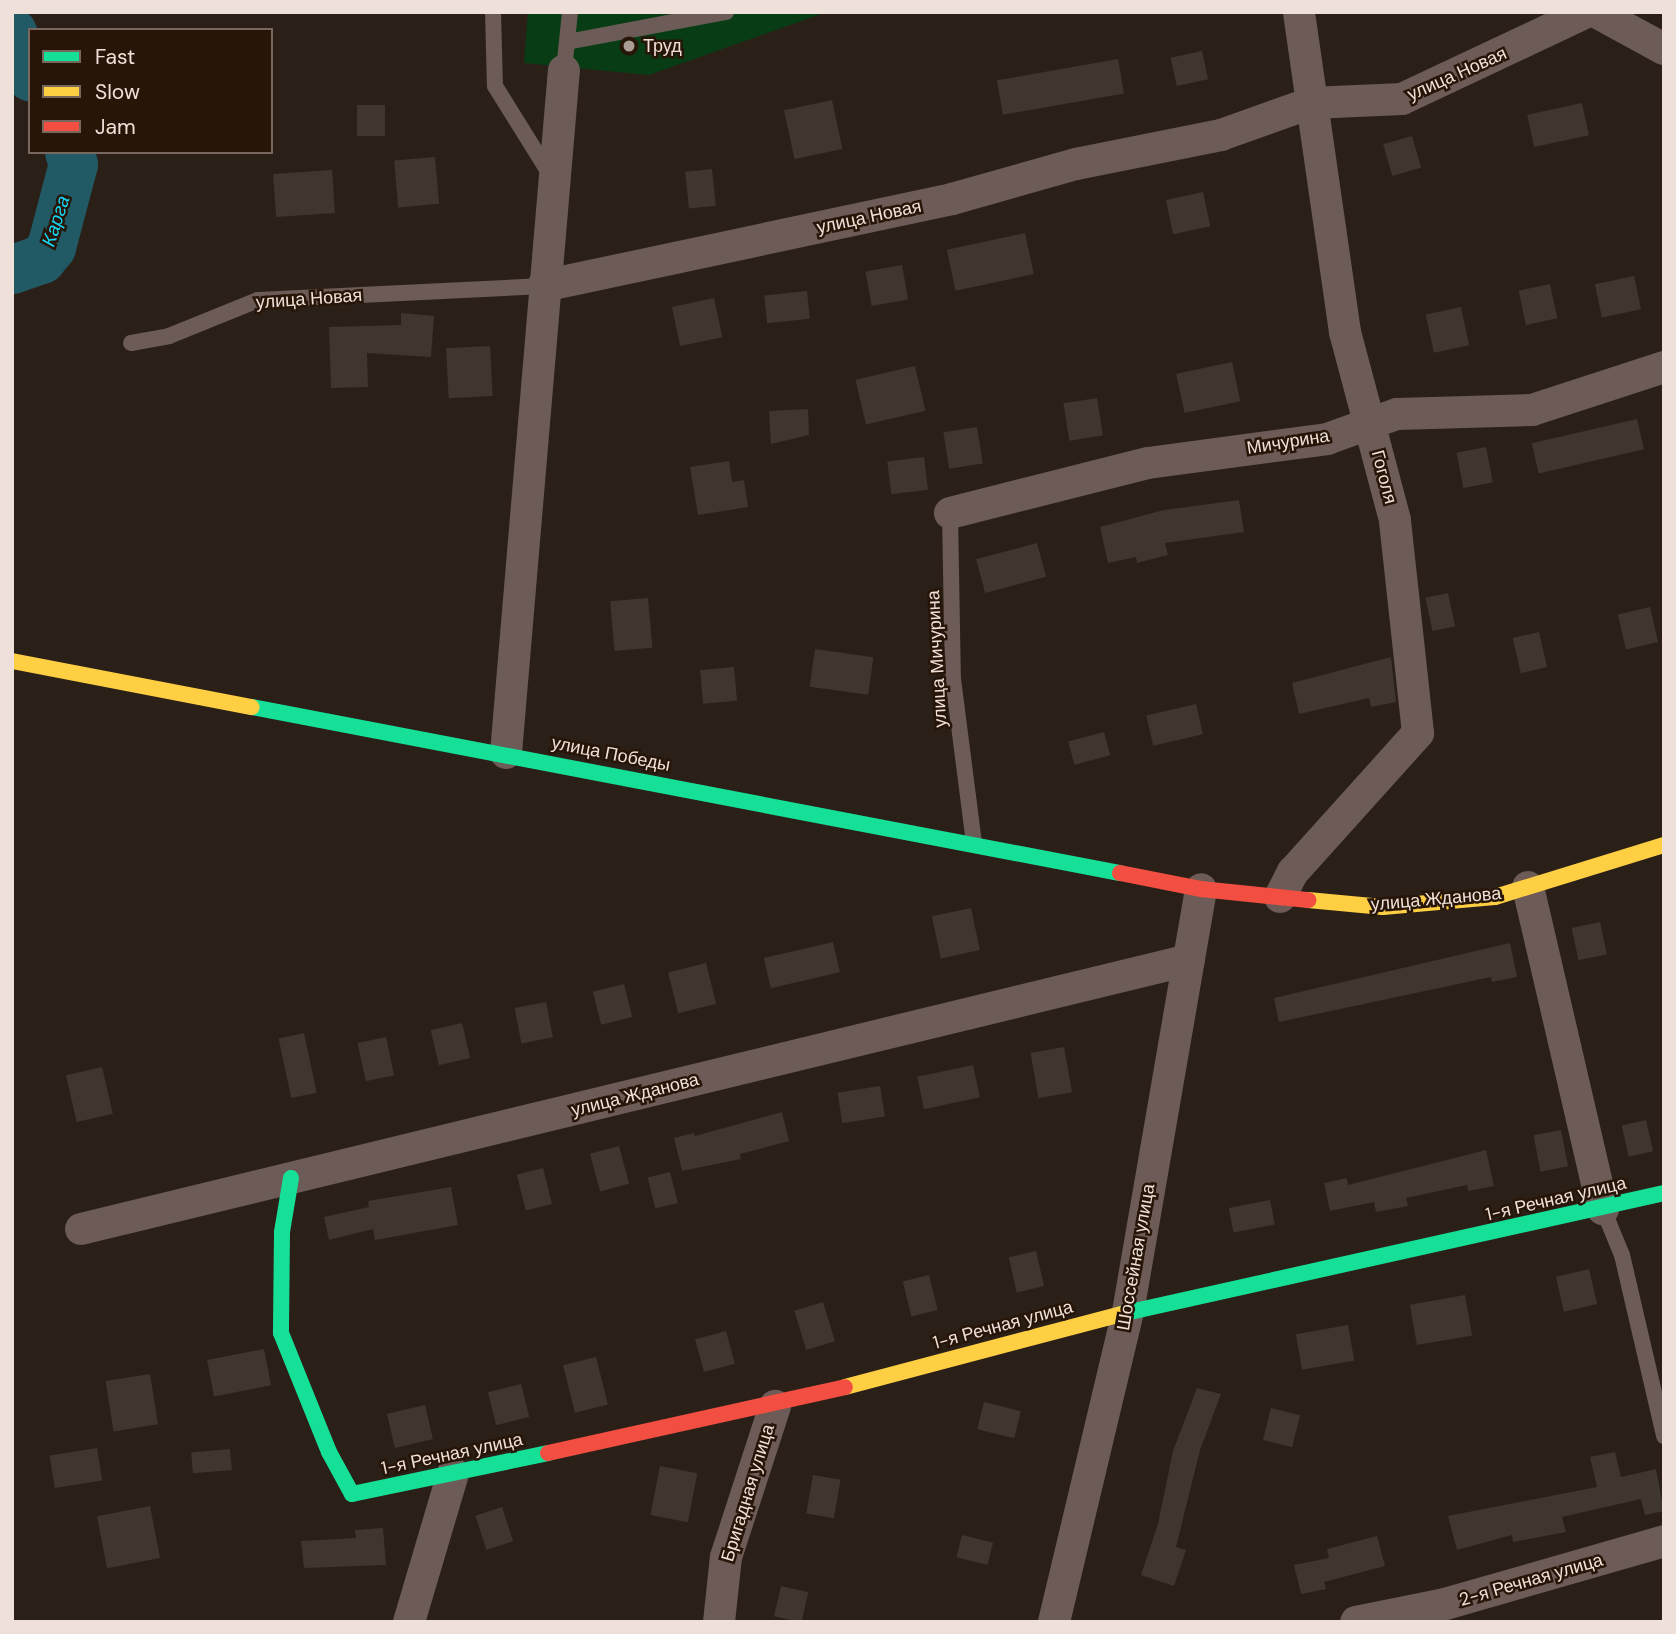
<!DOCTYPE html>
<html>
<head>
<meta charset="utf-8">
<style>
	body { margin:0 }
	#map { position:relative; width:1676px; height:1634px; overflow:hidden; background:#2a2018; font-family:"DM Sans",sans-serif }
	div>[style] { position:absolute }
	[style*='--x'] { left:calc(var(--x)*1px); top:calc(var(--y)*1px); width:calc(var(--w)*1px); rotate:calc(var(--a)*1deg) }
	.green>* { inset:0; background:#083c15 }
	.river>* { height:49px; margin:-24.5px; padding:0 24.5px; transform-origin:24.5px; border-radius:24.5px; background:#215964 }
	.building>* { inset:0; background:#3f3630; transform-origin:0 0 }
	.lane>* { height:16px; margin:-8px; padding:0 8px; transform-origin:8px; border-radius:8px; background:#6c5b56 }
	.street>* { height:32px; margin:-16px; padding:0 16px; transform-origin:16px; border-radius:16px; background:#6c5b56 }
	.fast>* { height:16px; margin:-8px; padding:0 8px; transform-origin:8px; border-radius:8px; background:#16e098 }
	.slow>* { height:16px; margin:-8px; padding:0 8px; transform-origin:8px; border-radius:8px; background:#ffcf43 }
	.jam>* { height:16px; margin:-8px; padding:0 8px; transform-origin:8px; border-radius:8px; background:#f24e42 }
	.dots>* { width:19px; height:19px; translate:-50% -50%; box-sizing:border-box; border:4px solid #271508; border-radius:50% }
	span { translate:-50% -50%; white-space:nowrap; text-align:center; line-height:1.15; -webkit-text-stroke:5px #271508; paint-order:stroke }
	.poi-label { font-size:18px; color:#efe1d9 }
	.left { translate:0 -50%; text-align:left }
	.street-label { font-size:18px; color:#efe1d9 }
	.water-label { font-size:19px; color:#15d7f5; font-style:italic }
	.frame { position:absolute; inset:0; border:14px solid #efe1d9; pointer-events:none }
	.legend { position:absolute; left:28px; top:28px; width:245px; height:126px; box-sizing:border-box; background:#271508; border:2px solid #77675c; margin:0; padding:9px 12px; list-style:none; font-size:21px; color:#efe1d9 }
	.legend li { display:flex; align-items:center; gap:14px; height:35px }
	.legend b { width:35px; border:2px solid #77675c }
</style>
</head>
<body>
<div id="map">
	<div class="green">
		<i style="clip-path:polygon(528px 12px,827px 12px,649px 75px,524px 63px)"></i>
	</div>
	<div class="river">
		<i style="--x:12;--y:32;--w:48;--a:67.8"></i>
		<i style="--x:12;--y:269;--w:31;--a:-19"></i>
		<i style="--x:41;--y:259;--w:16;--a:-50"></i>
		<i style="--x:51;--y:247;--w:86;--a:-75.2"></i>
		<i style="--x:73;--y:164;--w:13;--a:-108"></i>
	</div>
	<div class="building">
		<i style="left:1202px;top:51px;width:29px;height:32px;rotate:78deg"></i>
		<i style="left:1118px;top:59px;width:35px;height:123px;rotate:80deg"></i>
		<i style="left:832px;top:100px;width:50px;height:49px;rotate:78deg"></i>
		<i style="left:1582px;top:103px;width:33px;height:56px;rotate:78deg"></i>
		<i style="left:357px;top:105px;width:28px;height:31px"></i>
		<i style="left:1412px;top:136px;width:33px;height:30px;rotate:74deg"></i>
		<i style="left:435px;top:157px;width:47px;height:41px;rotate:85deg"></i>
		<i style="left:712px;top:169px;width:37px;height:27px;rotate:84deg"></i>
		<i style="left:332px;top:170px;width:43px;height:59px;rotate:86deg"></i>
		<i style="left:1203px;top:192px;width:35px;height:38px;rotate:78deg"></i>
		<i style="left:1025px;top:233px;width:42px;height:80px;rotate:78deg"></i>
		<i style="left:902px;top:265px;width:35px;height:37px;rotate:80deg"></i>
		<i style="left:1634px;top:276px;width:34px;height:40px;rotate:78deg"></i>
		<i style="left:1550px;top:284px;width:35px;height:32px;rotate:78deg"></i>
		<i style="left:807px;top:291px;width:28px;height:43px;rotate:84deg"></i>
		<i style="left:714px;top:298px;width:40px;height:43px;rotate:78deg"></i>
		<i style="left:1461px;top:307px;width:39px;height:36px;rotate:78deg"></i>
		<i style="clip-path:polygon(401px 313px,434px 316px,431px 357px,367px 353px,368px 387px,331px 388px,329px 327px,401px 325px)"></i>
		<i style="left:490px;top:346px;width:50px;height:44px;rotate:87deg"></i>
		<i style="left:1232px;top:362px;width:40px;height:57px;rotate:78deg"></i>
		<i style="left:915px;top:366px;width:46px;height:61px;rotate:77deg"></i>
		<i style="left:1097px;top:398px;width:38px;height:34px;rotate:81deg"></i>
		<i style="clip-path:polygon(808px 409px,809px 435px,771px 444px,769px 411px)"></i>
		<i style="left:1637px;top:419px;width:31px;height:108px;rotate:77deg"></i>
		<i style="left:977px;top:427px;width:37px;height:34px;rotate:81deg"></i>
		<i style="left:1486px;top:447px;width:36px;height:30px;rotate:79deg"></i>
		<i style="left:924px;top:457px;width:33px;height:37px;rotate:83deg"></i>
		<i style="clip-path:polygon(729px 461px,732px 482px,744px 480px,748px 507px,698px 515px,690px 467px)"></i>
		<i style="clip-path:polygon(1239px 500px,1244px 532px,1165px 543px,1168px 555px,1137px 563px,1136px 557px,1108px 563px,1100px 527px,1164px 510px)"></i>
		<i style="left:1037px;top:543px;width:35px;height:63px;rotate:75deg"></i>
		<i style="left:1448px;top:593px;width:34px;height:23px;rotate:78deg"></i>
		<i style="left:648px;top:598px;width:50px;height:38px;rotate:85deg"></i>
		<i style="left:1650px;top:607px;width:36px;height:33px;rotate:77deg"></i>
		<i style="left:1539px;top:632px;width:36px;height:27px;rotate:77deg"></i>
		<i style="left:815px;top:649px;width:59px;height:38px;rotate:8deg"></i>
		<i style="clip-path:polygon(1391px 657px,1396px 702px,1371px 707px,1369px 698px,1299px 714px,1292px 683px)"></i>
		<i style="left:734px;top:667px;width:34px;height:34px;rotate:85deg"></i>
		<i style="left:1196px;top:704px;width:31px;height:51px;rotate:77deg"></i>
		<i style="left:1104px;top:732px;width:24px;height:37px;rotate:75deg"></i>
		<i style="left:971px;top:908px;width:43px;height:40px;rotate:78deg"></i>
		<i style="left:1600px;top:922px;width:33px;height:29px;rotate:78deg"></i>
		<i style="left:833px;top:942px;width:31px;height:71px;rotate:77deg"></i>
		<i style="clip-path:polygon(1510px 943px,1517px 977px,1492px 982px,1491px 977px,1279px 1022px,1274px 998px)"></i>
		<i style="left:706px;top:963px;width:42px;height:39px;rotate:76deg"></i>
		<i style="left:624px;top:984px;width:34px;height:32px;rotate:76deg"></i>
		<i style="left:546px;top:1002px;width:36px;height:32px;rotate:79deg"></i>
		<i style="left:462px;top:1023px;width:36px;height:32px;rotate:77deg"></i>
		<i style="left:304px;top:1033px;width:61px;height:26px;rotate:78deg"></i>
		<i style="left:386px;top:1037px;width:39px;height:29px;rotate:78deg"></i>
		<i style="left:1064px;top:1047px;width:46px;height:34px;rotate:80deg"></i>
		<i style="left:973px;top:1065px;width:33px;height:57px;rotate:78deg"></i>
		<i style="left:102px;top:1067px;width:48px;height:37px;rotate:77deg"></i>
		<i style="left:880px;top:1086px;width:31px;height:43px;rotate:81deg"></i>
		<i style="clip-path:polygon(782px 1112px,789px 1141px,740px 1154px,741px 1159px,682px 1171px,674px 1138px,694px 1133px,695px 1136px)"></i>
		<i style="left:1646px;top:1120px;width:32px;height:25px;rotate:77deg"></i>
		<i style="left:1561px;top:1130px;width:37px;height:28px;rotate:79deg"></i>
		<i style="left:619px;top:1146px;width:39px;height:30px;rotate:75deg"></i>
		<i style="clip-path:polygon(1486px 1150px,1494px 1186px,1468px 1191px,1467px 1185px,1406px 1198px,1408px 1206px,1376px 1212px,1374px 1202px,1330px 1211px,1324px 1183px,1347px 1178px,1348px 1185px)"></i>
		<i style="left:543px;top:1168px;width:37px;height:27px;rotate:76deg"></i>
		<i style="left:670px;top:1172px;width:32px;height:23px;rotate:76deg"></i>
		<i style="clip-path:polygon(451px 1187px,458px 1225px,375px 1240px,373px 1229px,329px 1240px,324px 1217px,369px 1207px,368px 1201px)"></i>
		<i style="left:1270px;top:1200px;width:25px;height:42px;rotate:79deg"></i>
		<i style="left:1036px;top:1251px;width:36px;height:28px;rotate:77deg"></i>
		<i style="left:1589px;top:1269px;width:36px;height:34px;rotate:77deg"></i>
		<i style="left:929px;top:1275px;width:36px;height:27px;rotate:76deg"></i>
		<i style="left:1465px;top:1295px;width:41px;height:56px;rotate:80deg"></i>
		<i style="left:823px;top:1302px;width:41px;height:30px;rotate:73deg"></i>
		<i style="left:1348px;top:1325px;width:36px;height:53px;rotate:80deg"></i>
		<i style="left:726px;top:1331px;width:34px;height:32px;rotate:75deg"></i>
		<i style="left:264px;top:1349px;width:37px;height:58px;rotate:79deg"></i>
		<i style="left:596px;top:1357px;width:49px;height:34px;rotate:76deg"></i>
		<i style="left:150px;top:1374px;width:51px;height:45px;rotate:81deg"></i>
		<i style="left:521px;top:1384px;width:34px;height:34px;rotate:76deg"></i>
		<i style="clip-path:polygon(1197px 1388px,1221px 1394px,1200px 1450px,1176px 1547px,1186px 1550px,1174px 1586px,1141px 1575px,1158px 1524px,1173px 1451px)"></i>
		<i style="left:984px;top:1402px;width:38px;height:28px;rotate:14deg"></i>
		<i style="left:425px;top:1405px;width:35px;height:39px;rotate:77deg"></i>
		<i style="left:1271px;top:1408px;width:30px;height:33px;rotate:14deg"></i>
		<i style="left:97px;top:1448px;width:33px;height:48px;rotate:81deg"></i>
		<i style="left:230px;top:1449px;width:21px;height:39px;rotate:85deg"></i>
		<i style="clip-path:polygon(1615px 1452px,1621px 1477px,1656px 1469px,1664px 1511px,1645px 1515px,1641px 1499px,1562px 1517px,1566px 1532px,1513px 1542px,1512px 1535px,1457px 1550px,1448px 1516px,1597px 1487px,1590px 1457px)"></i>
		<i style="left:660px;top:1466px;width:38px;height:50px;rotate:11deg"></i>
		<i style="left:813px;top:1475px;width:28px;height:39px;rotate:10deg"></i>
		<i style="left:150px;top:1506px;width:53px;height:54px;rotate:79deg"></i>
		<i style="left:502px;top:1507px;width:36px;height:28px;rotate:72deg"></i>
		<i style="clip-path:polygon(383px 1528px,386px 1565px,304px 1568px,301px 1541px,356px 1538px,355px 1530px)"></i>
		<i style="left:962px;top:1535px;width:32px;height:23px;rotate:14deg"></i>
		<i style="clip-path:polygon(1377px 1536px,1385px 1566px,1324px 1582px,1326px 1589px,1301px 1594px,1294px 1565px,1329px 1558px,1327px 1549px)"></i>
		<i style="left:781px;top:1586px;width:28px;height:31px;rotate:13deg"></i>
	</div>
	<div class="lane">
		<i style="--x:493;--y:12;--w:74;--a:88.5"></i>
		<i style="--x:495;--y:86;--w:110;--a:58.1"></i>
		<i style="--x:567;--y:42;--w:162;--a:-10.7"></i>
		<i style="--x:564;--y:70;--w:58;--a:-84.1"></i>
		<i style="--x:131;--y:343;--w:39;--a:-10"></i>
		<i style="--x:169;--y:336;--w:96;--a:-22"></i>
		<i style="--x:258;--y:300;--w:285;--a:-2.8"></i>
		<i style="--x:950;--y:513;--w:166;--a:89"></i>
		<i style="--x:953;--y:679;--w:165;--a:82.7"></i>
		<i style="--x:1603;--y:1209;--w:50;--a:67.6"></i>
		<i style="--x:1622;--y:1255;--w:186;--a:76.9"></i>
	</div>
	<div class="street">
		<i style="--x:1596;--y:12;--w:77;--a:28.6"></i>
		<i style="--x:543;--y:286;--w:418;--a:-12"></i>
		<i style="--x:952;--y:199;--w:129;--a:-15.8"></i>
		<i style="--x:1076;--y:164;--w:148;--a:-11.3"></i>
		<i style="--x:1221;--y:135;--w:96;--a:-19.6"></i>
		<i style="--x:1311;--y:103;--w:91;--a:-2.5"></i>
		<i style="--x:1402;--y:99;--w:204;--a:-25.2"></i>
		<i style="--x:950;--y:513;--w:204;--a:-14.2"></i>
		<i style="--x:1148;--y:463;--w:181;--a:-7.6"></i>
		<i style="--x:1327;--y:439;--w:74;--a:-19.7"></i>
		<i style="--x:1397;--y:414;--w:135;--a:-1.7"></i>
		<i style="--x:1532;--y:410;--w:139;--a:-18"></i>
		<i style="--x:506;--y:753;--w:685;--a:-85.15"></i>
		<i style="--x:1528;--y:887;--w:331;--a:76.9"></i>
		<i style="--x:1280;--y:897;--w:28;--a:-63"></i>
		<i style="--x:1293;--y:872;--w:187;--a:-48"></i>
		<i style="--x:1418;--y:733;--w:214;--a:-96.2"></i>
		<i style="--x:1395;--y:520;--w:195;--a:-104.9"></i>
		<i style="--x:1345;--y:332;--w:323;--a:-98.2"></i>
		<i style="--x:81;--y:1229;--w:1140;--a:-13.65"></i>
		<i style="--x:409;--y:1622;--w:155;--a:-73.5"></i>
		<i style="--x:719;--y:1622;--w:65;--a:-83.9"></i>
		<i style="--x:726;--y:1557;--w:159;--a:-72"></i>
		<i style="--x:1054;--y:1622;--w:319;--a:-76.6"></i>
		<i style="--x:1128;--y:1312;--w:429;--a:-80.2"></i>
		<i style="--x:1356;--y:1622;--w:91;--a:-11.4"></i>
		<i style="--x:1445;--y:1604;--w:228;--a:-16"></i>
	</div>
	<div class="fast">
		<i style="--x:252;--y:707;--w:884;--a:10.83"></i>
		<i style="--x:291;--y:1178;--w:55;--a:99.5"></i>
		<i style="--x:282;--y:1232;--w:101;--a:90.6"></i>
		<i style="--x:281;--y:1333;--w:128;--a:68"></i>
		<i style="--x:329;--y:1452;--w:48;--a:61.3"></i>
		<i style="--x:352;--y:1494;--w:200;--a:-11.8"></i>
		<i style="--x:1121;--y:1314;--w:556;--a:-12.56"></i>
	</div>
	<div class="slow">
		<i style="--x:12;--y:661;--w:244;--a:10.9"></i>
		<i style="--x:1308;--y:900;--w:75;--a:5.3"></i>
		<i style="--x:1383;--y:907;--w:112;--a:-5.1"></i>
		<i style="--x:1495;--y:897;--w:177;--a:-17.1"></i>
		<i style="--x:845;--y:1387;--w:285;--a:-14.8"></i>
	</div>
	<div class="jam">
		<i style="--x:1120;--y:873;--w:83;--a:11.2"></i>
		<i style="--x:1201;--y:889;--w:108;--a:5.9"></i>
		<i style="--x:548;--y:1453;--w:304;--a:-12.5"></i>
	</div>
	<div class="dots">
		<i style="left:629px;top:46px;background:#aa9d95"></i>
	</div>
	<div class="poi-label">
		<span class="left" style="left:643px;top:46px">Труд</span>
	</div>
	<div class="street-label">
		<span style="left:1457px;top:74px;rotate:-24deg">улица Новая</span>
		<span style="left:869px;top:217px;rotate:-12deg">улица Новая</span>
		<span style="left:309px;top:299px;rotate:-4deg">улица Новая</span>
		<span style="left:1288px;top:442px;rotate:-9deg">Мичурина</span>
		<span style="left:1384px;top:477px;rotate:75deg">Гоголя</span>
		<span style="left:937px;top:659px;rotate:-93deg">улица Мичурина</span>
		<span style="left:611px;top:754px;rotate:11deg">улица Победы</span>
		<span style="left:1436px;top:899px;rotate:-5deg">улица Жданова</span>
		<span style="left:635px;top:1095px;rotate:-14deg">улица Жданова</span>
		<span style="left:1556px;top:1199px;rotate:-13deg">1-я Речная улица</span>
		<span style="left:1136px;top:1257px;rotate:-80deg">Шоссейная улица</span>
		<span style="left:1003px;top:1325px;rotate:-15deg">1-я Речная улица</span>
		<span style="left:452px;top:1454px;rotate:-12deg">1-я Речная улица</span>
		<span style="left:748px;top:1493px;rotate:-73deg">Бригадная улица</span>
		<span style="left:1531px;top:1580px;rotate:-16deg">2-я Речная улица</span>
	</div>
	<div class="water-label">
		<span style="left:56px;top:221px;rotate:-72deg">Карга</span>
	</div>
	<div class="frame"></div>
	<ul class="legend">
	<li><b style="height:9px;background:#16e098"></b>Fast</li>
	<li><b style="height:9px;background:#ffcf43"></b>Slow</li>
	<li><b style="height:9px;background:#f24e42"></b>Jam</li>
	</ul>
</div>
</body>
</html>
